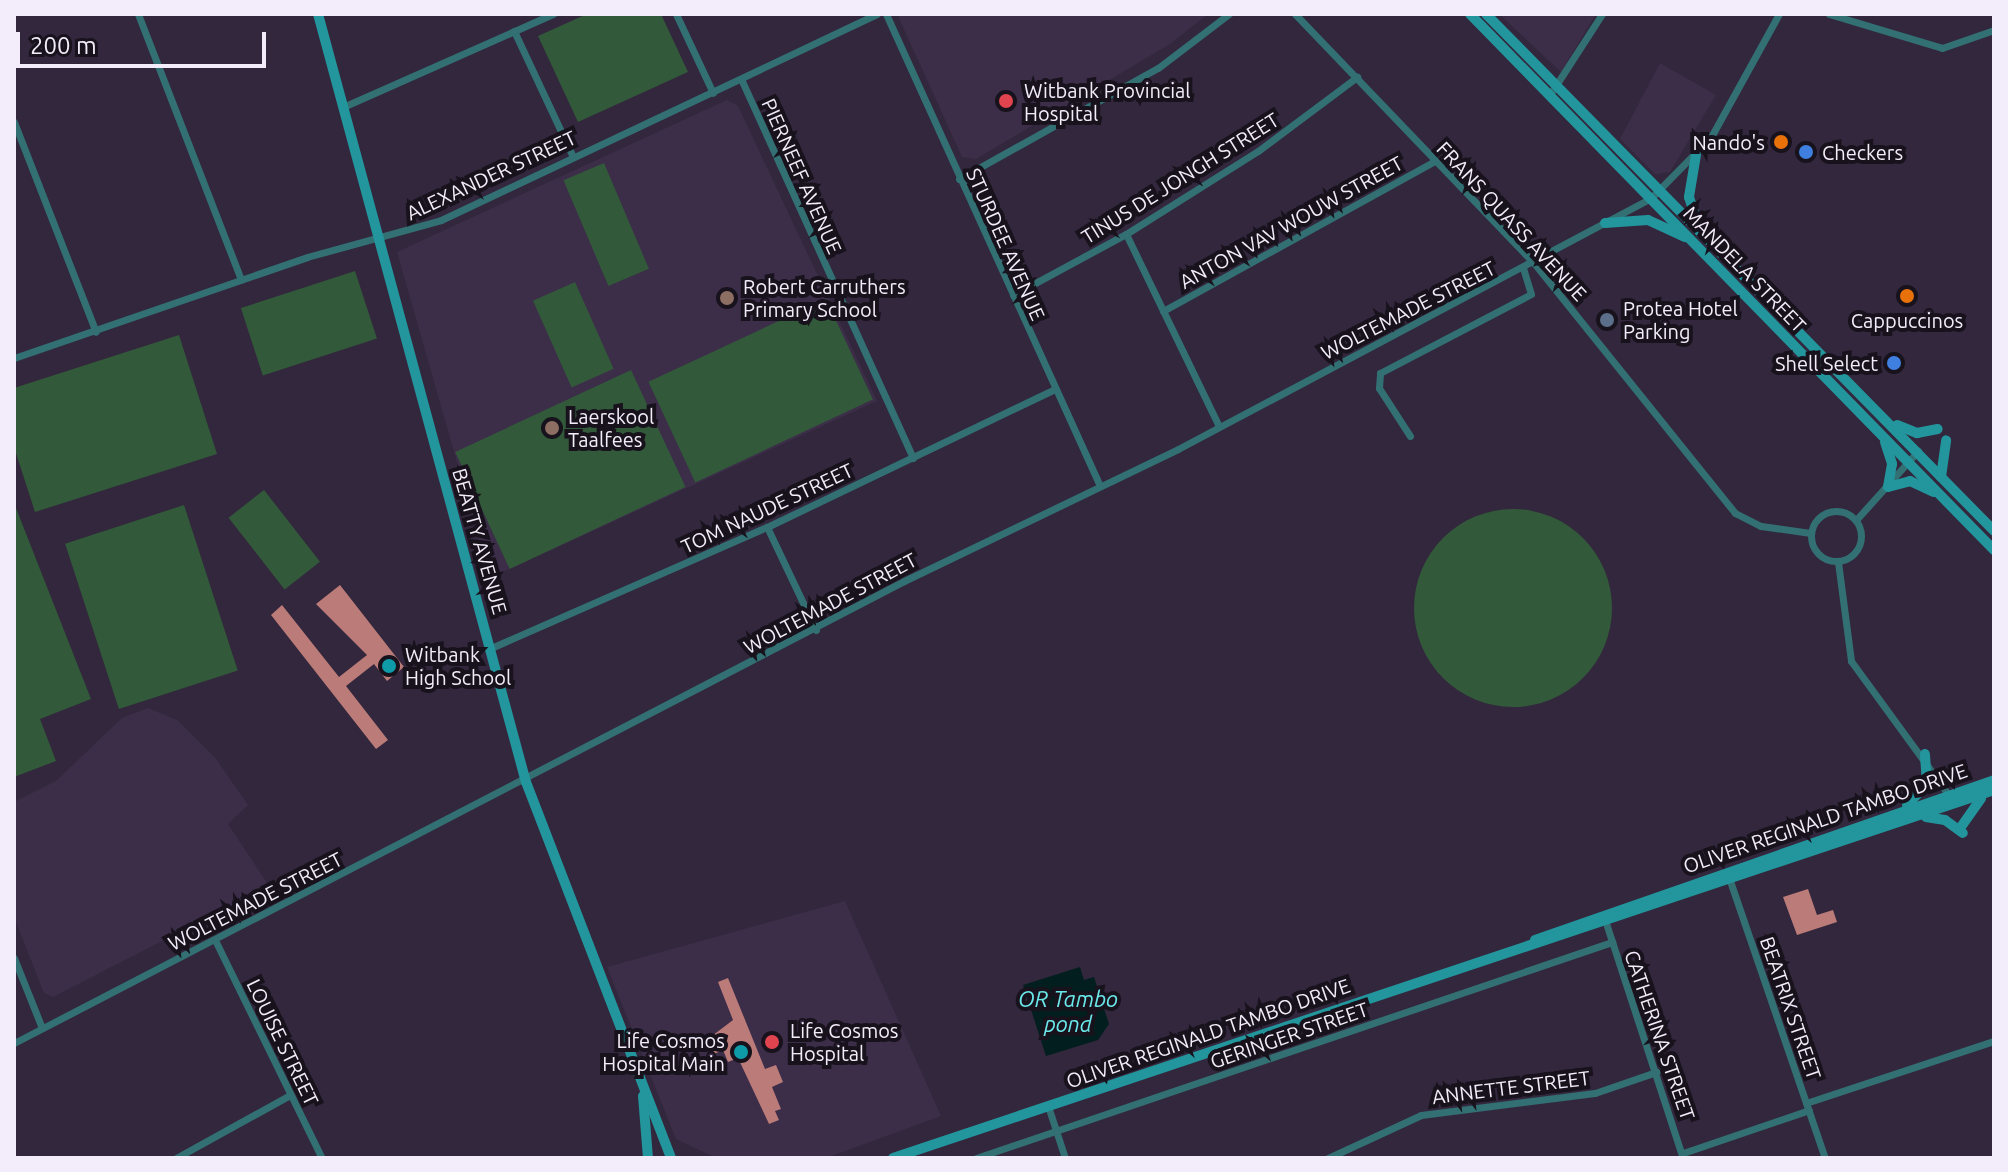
<!DOCTYPE html>
<html>
<head>
<meta charset="utf-8">
<style>
	body { margin:0 }
	#map { position:relative; width:2008px; height:1172px; overflow:hidden; background:#32273c; font-family:Ubuntu,sans-serif }
	div>[style] { position:absolute }
	[style*='--x'] { left:calc(var(--x)*1px); top:calc(var(--y)*1px); width:calc(var(--w)*1px); rotate:calc(var(--a)*1deg) }
	.built>* { inset:0; background:#3c2d49 }
	.green>* { inset:0; background:#32593a; transform-origin:0 0 }
	.round { border-radius:50% }
	.water>* { inset:0; background:#031e1e }
	.building>* { inset:0; background:#bb7b78 }
	.street>* { height:7px; margin:-3.5px; padding:0 3.5px; transform-origin:3.5px; border-radius:3.5px; background:#327074 }
	.street>.ring { margin:-3.5px; padding:0; box-sizing:content-box; background:none; border:7px solid #327074; border-radius:50% }
	.secondary>* { height:10px; margin:-5px; padding:0 5px; transform-origin:5px; border-radius:5px; background:#23959c }
	.dots>* { width:22px; height:22px; translate:-50% -50%; box-sizing:border-box; border:4px solid #17121c; border-radius:50% }
	span { translate:-50% -50%; white-space:nowrap; text-align:center; line-height:1.15; -webkit-text-stroke:8px #17121c; paint-order:stroke }
	.poi-label { font-size:20px; color:#f3ecfa }
	.left { translate:0 -50%; text-align:left }
	.right { translate:-100% -50%; text-align:right }
	.street-label { font-size:20px; color:#f3ecfa }
	.water-label { font-size:22px; color:#6be8ea; font-style:italic }
	.frame { position:absolute; inset:0; border:16px solid #f3ecfa; pointer-events:none }
	.scale { position:absolute; left:16px; top:32px; width:250px; height:36px; box-sizing:border-box; border:4px solid #f3ecfa; border-top:0; padding-left:10px; font-size:24px; line-height:28px; white-space:nowrap; color:#f3ecfa; -webkit-text-stroke:6px #17121c; paint-order:stroke }
</style>
</head>
<body>
<div id="map">
	<div class="built">
		<i style="clip-path:polygon(897px 14px,1208px 14px,1170px 44px,976px 159px,962px 157px)"></i>
		<i style="clip-path:polygon(1499px 14px,1596px 14px,1561px 72px)"></i>
		<i style="clip-path:polygon(1660px 63px,1716px 95px,1670px 172px,1655px 174px,1620px 139px)"></i>
		<i style="clip-path:polygon(727px 100px,738px 106px,877px 401px,490px 578px,397px 252px)"></i>
		<i style="clip-path:polygon(148px 708px,177px 720px,216px 759px,248px 805px,228px 824px,269px 886px,53px 997px,44px 993px,14px 917px,14px 802px,56px 781px,122px 718px)"></i>
		<i style="clip-path:polygon(845px 901px,941px 1116px,826px 1158px,716px 1158px,676px 1139px,607px 967px)"></i>
	</div>
	<div class="green">
		<i style="clip-path:polygon(587px 14px,661px 14px,688px 72px,578px 122px,538px 36px)"></i>
		<i style="left:604px;top:163px;width:115px;height:44px;rotate:67deg"></i>
		<i style="left:355px;top:271px;width:71px;height:120px;rotate:72deg"></i>
		<i style="left:575px;top:282px;width:95px;height:46px;rotate:66deg"></i>
		<i style="left:826px;top:299px;width:111px;height:196px;rotate:65deg"></i>
		<i style="clip-path:polygon(179px 335px,217px 454px,35px 512px,14px 447px,14px 388px)"></i>
		<i style="left:631px;top:370px;width:129px;height:194px;rotate:65deg"></i>
		<i style="left:264px;top:490px;width:91px;height:45px;rotate:52deg"></i>
		<i style="clip-path:polygon(14px 503px,91px 699px,40px 719px,56px 761px,14px 777px)"></i>
		<i style="left:184px;top:505px;width:174px;height:125px;rotate:72deg"></i>
		<i class="round" style="left:1414px;top:509px;width:198px;height:198px"></i>
	</div>
	<div class="water">
		<i style="clip-path:polygon(1080px 967px,1084px 980px,1094px 977px,1109px 1024px,1098px 1040px,1046px 1056px,1023px 985px)"></i>
	</div>
	<div class="building">
		<i style="clip-path:polygon(340px 585px,404px 667px,387px 681px,374px 664px,346px 686px,388px 740px,376px 749px,271px 615px,282px 605px,339px 677px,367px 655px,316px 604px)"></i>
		<i style="clip-path:polygon(1808px 889px,1817px 915px,1833px 910px,1837px 922px,1797px 935px,1783px 897px)"></i>
		<i style="clip-path:polygon(728px 978px,765px 1069px,776px 1065px,783px 1082px,772px 1087px,781px 1109px,775px 1111px,779px 1120px,769px 1124px,738px 1058px,728px 1062px,723px 1050px,714px 1054px,708px 1039px,733px 1020px,718px 982px)"></i>
	</div>
	<div class="street">
		<i style="--x:138;--y:14;--w:285;--a:68.8"></i>
		<i style="--x:676;--y:14;--w:87;--a:64.9"></i>
		<i style="--x:886;--y:14;--w:518;--a:65.61"></i>
		<i style="--x:1295;--y:14;--w:345;--a:46.2"></i>
		<i style="--x:1534;--y:263;--w:321;--a:51.2"></i>
		<i style="--x:1735;--y:513;--w:29;--a:27"></i>
		<i style="--x:1761;--y:526;--w:50;--a:8"></i>
		<i style="--x:1829;--y:14;--w:118;--a:16.7"></i>
		<i style="--x:1942;--y:48;--w:55;--a:-19.1"></i>
		<i style="--x:514;--y:31;--w:137;--a:64.9"></i>
		<i style="--x:742;--y:81;--w:414;--a:65.6"></i>
		<i style="--x:1549;--y:96;--w:98;--a:-57.1"></i>
		<i style="--x:343;--y:107;--w:230;--a:-23.9"></i>
		<i style="--x:14;--y:122;--w:225;--a:68.7"></i>
		<i style="--x:959;--y:179;--w:228;--a:-29.2"></i>
		<i style="--x:1158;--y:68;--w:89;--a:-37.3"></i>
		<i style="--x:1126;--y:234;--w:213;--a:64.2"></i>
		<i style="--x:1013;--y:295;--w:128;--a:-28.4"></i>
		<i style="--x:1126;--y:234;--w:156;--a:-32.2"></i>
		<i style="--x:1258;--y:151;--w:124;--a:-36.8"></i>
		<i style="--x:1163;--y:311;--w:311;--a:-28.9"></i>
		<i style="--x:14;--y:358;--w:310;--a:-19"></i>
		<i style="--x:307;--y:257;--w:139;--a:-15.4"></i>
		<i style="--x:441;--y:220;--w:482;--a:-25.3"></i>
		<i style="--x:1410;--y:436;--w:57;--a:-122.9"></i>
		<i style="--x:1379;--y:388;--w:15;--a:-86"></i>
		<i style="--x:1380;--y:373;--w:170;--a:-27.6"></i>
		<i style="--x:1531;--y:294;--w:27;--a:-107"></i>
		<i class="ring" style="left:1811px;top:511px;width:43px;height:43px"></i>
		<i style="--x:1856;--y:520;--w:93;--a:-48.1"></i>
		<i style="--x:767;--y:527;--w:114;--a:64.6"></i>
		<i style="--x:1838;--y:562;--w:100;--a:82.5"></i>
		<i style="--x:1851;--y:661;--w:168;--a:53.9"></i>
		<i style="--x:491;--y:648;--w:301;--a:-23.7"></i>
		<i style="--x:767;--y:527;--w:317;--a:-25.6"></i>
		<i style="--x:1728;--y:875;--w:299;--a:71.1"></i>
		<i style="--x:1604;--y:917;--w:254;--a:71.9"></i>
		<i style="--x:215;--y:940;--w:243;--a:63.9"></i>
		<i style="--x:14;--y:958;--w:75;--a:68.2"></i>
		<i style="--x:14;--y:1043;--w:1003;--a:-27.43"></i>
		<i style="--x:904;--y:581;--w:304;--a:-25.7"></i>
		<i style="--x:1178;--y:449;--w:535;--a:-27.95"></i>
		<i style="--x:1651;--y:198;--w:86;--a:-45.5"></i>
		<i style="--x:1711;--y:137;--w:141;--a:-61.1"></i>
		<i style="--x:1806;--y:1103;--w:198;--a:-18.3"></i>
		<i style="--x:1048;--y:1106;--w:55;--a:71.9"></i>
		<i style="--x:1683;--y:1153;--w:133;--a:-18.8"></i>
		<i style="--x:176;--y:1158;--w:130;--a:-28.9"></i>
		<i style="--x:976;--y:1158;--w:672;--a:-18.76"></i>
		<i style="--x:1328;--y:1158;--w:102;--a:-24.8"></i>
		<i style="--x:1421;--y:1115;--w:175;--a:-7.2"></i>
		<i style="--x:1595;--y:1093;--w:65;--a:-19"></i>
	</div>
	<div class="secondary">
		<i style="--x:318;--y:14;--w:796;--a:74.85"></i>
		<i style="--x:526;--y:782;--w:403;--a:68.9"></i>
		<i style="--x:1470;--y:14;--w:750;--a:45.65"></i>
		<i style="--x:1486;--y:14;--w:725;--a:45.5"></i>
		<i style="--x:1696;--y:155;--w:43;--a:99.5"></i>
		<i style="--x:1689;--y:197;--w:32;--a:72"></i>
		<i style="--x:1605;--y:223;--w:43;--a:-4"></i>
		<i style="--x:1648;--y:220;--w:41;--a:24.7"></i>
		<i style="--x:1897;--y:425;--w:22;--a:22"></i>
		<i style="--x:1917;--y:433;--w:21;--a:-11"></i>
		<i style="--x:1885;--y:442;--w:23;--a:72"></i>
		<i style="--x:1892;--y:464;--w:23;--a:100"></i>
		<i style="--x:1941;--y:477;--w:37;--a:-82"></i>
		<i style="--x:1888;--y:487;--w:23;--a:-15"></i>
		<i style="--x:1910;--y:481;--w:26;--a:25"></i>
		<i style="--x:1907;--y:805;--w:29;--a:-46"></i>
		<i style="--x:1927;--y:784;--w:30;--a:-94"></i>
		<i style="--x:1926;--y:817;--w:19;--a:9"></i>
		<i style="--x:1945;--y:820;--w:22;--a:36"></i>
		<i style="--x:1961;--y:827;--w:35;--a:-55"></i>
		<i style="--x:1535;--y:940;--w:486;--a:-19.2"></i>
		<i style="--x:643;--y:1096;--w:62;--a:85.4"></i>
		<i style="--x:893;--y:1158;--w:1161;--a:-18.48"></i>
	</div>
	<div class="dots">
		<i style="left:1006px;top:101px;background:#e0444e"></i>
		<i style="left:1781px;top:142px;background:#e8710a"></i>
		<i style="left:1806px;top:152px;background:#3f7fe0"></i>
		<i style="left:1907px;top:296px;background:#e8710a"></i>
		<i style="left:727px;top:298px;background:#8d6e63"></i>
		<i style="left:1607px;top:320px;background:#5c6f8a"></i>
		<i style="left:1894px;top:363px;background:#3f7fe0"></i>
		<i style="left:552px;top:428px;background:#8d6e63"></i>
		<i style="left:389px;top:666px;background:#0f9aa8"></i>
		<i style="left:772px;top:1042px;background:#e0444e"></i>
		<i style="left:741px;top:1052px;background:#0f9aa8"></i>
	</div>
	<div class="poi-label">
		<span class="left" style="left:1024px;top:102px">Witbank Provincial<br>Hospital</span>
		<span class="right" style="left:1765px;top:142px">Nando's</span>
		<span class="left" style="left:1822px;top:152px">Checkers</span>
		<span class="left" style="left:743px;top:298px">Robert Carruthers<br>Primary School</span>
		<span class="left" style="left:1623px;top:320px">Protea Hotel<br>Parking</span>
		<span style="left:1907px;top:320px">Cappuccinos</span>
		<span class="right" style="left:1878px;top:363px">Shell Select</span>
		<span class="left" style="left:568px;top:428px">Laerskool<br>Taalfees</span>
		<span class="left" style="left:405px;top:666px">Witbank<br>High School</span>
		<span class="left" style="left:790px;top:1042px">Life Cosmos<br>Hospital</span>
		<span class="right" style="left:725px;top:1052px">Life Cosmos<br>Hospital Main</span>
	</div>
	<div class="street-label">
		<span style="left:491px;top:175px;rotate:-25deg">ALEXANDER STREET</span>
		<span style="left:802px;top:176px;rotate:66deg">PIERNEEF AVENUE</span>
		<span style="left:1180px;top:178px;rotate:-32deg">TINUS DE JONGH STREET</span>
		<span style="left:1512px;top:221px;rotate:47deg">FRANS QUASS AVENUE</span>
		<span style="left:1291px;top:222px;rotate:-29deg">ANTON VAV WOUW STREET</span>
		<span style="left:1006px;top:244px;rotate:66deg">STURDEE AVENUE</span>
		<span style="left:1745px;top:269px;rotate:46deg">MANDELA STREET</span>
		<span style="left:1408px;top:310px;rotate:-27deg">WOLTEMADE STREET</span>
		<span style="left:767px;top:508px;rotate:-25deg">TOM NAUDE STREET</span>
		<span style="left:480px;top:541px;rotate:74deg">BEATTY AVENUE</span>
		<span style="left:830px;top:603px;rotate:-28deg">WOLTEMADE STREET</span>
		<span style="left:1825px;top:818px;rotate:-19deg">OLIVER REGINALD TAMBO DRIVE</span>
		<span style="left:255px;top:901px;rotate:-27deg">WOLTEMADE STREET</span>
		<span style="left:1791px;top:1008px;rotate:71deg">BEATRIX STREET</span>
		<span style="left:1208px;top:1033px;rotate:-19deg">OLIVER REGINALD TAMBO DRIVE</span>
		<span style="left:1289px;top:1035px;rotate:-19deg">GERINGER STREET</span>
		<span style="left:1660px;top:1035px;rotate:71deg">CATHERINA STREET</span>
		<span style="left:283px;top:1042px;rotate:64deg">LOUISE STREET</span>
		<span style="left:1511px;top:1087px;rotate:-7deg">ANNETTE STREET</span>
	</div>
	<div class="water-label">
		<span style="left:1068px;top:1011px">OR Tambo<br>pond</span>
	</div>
	<div class="frame"></div>
	<div class="scale">200 m</div>
</div>
</body>
</html>
